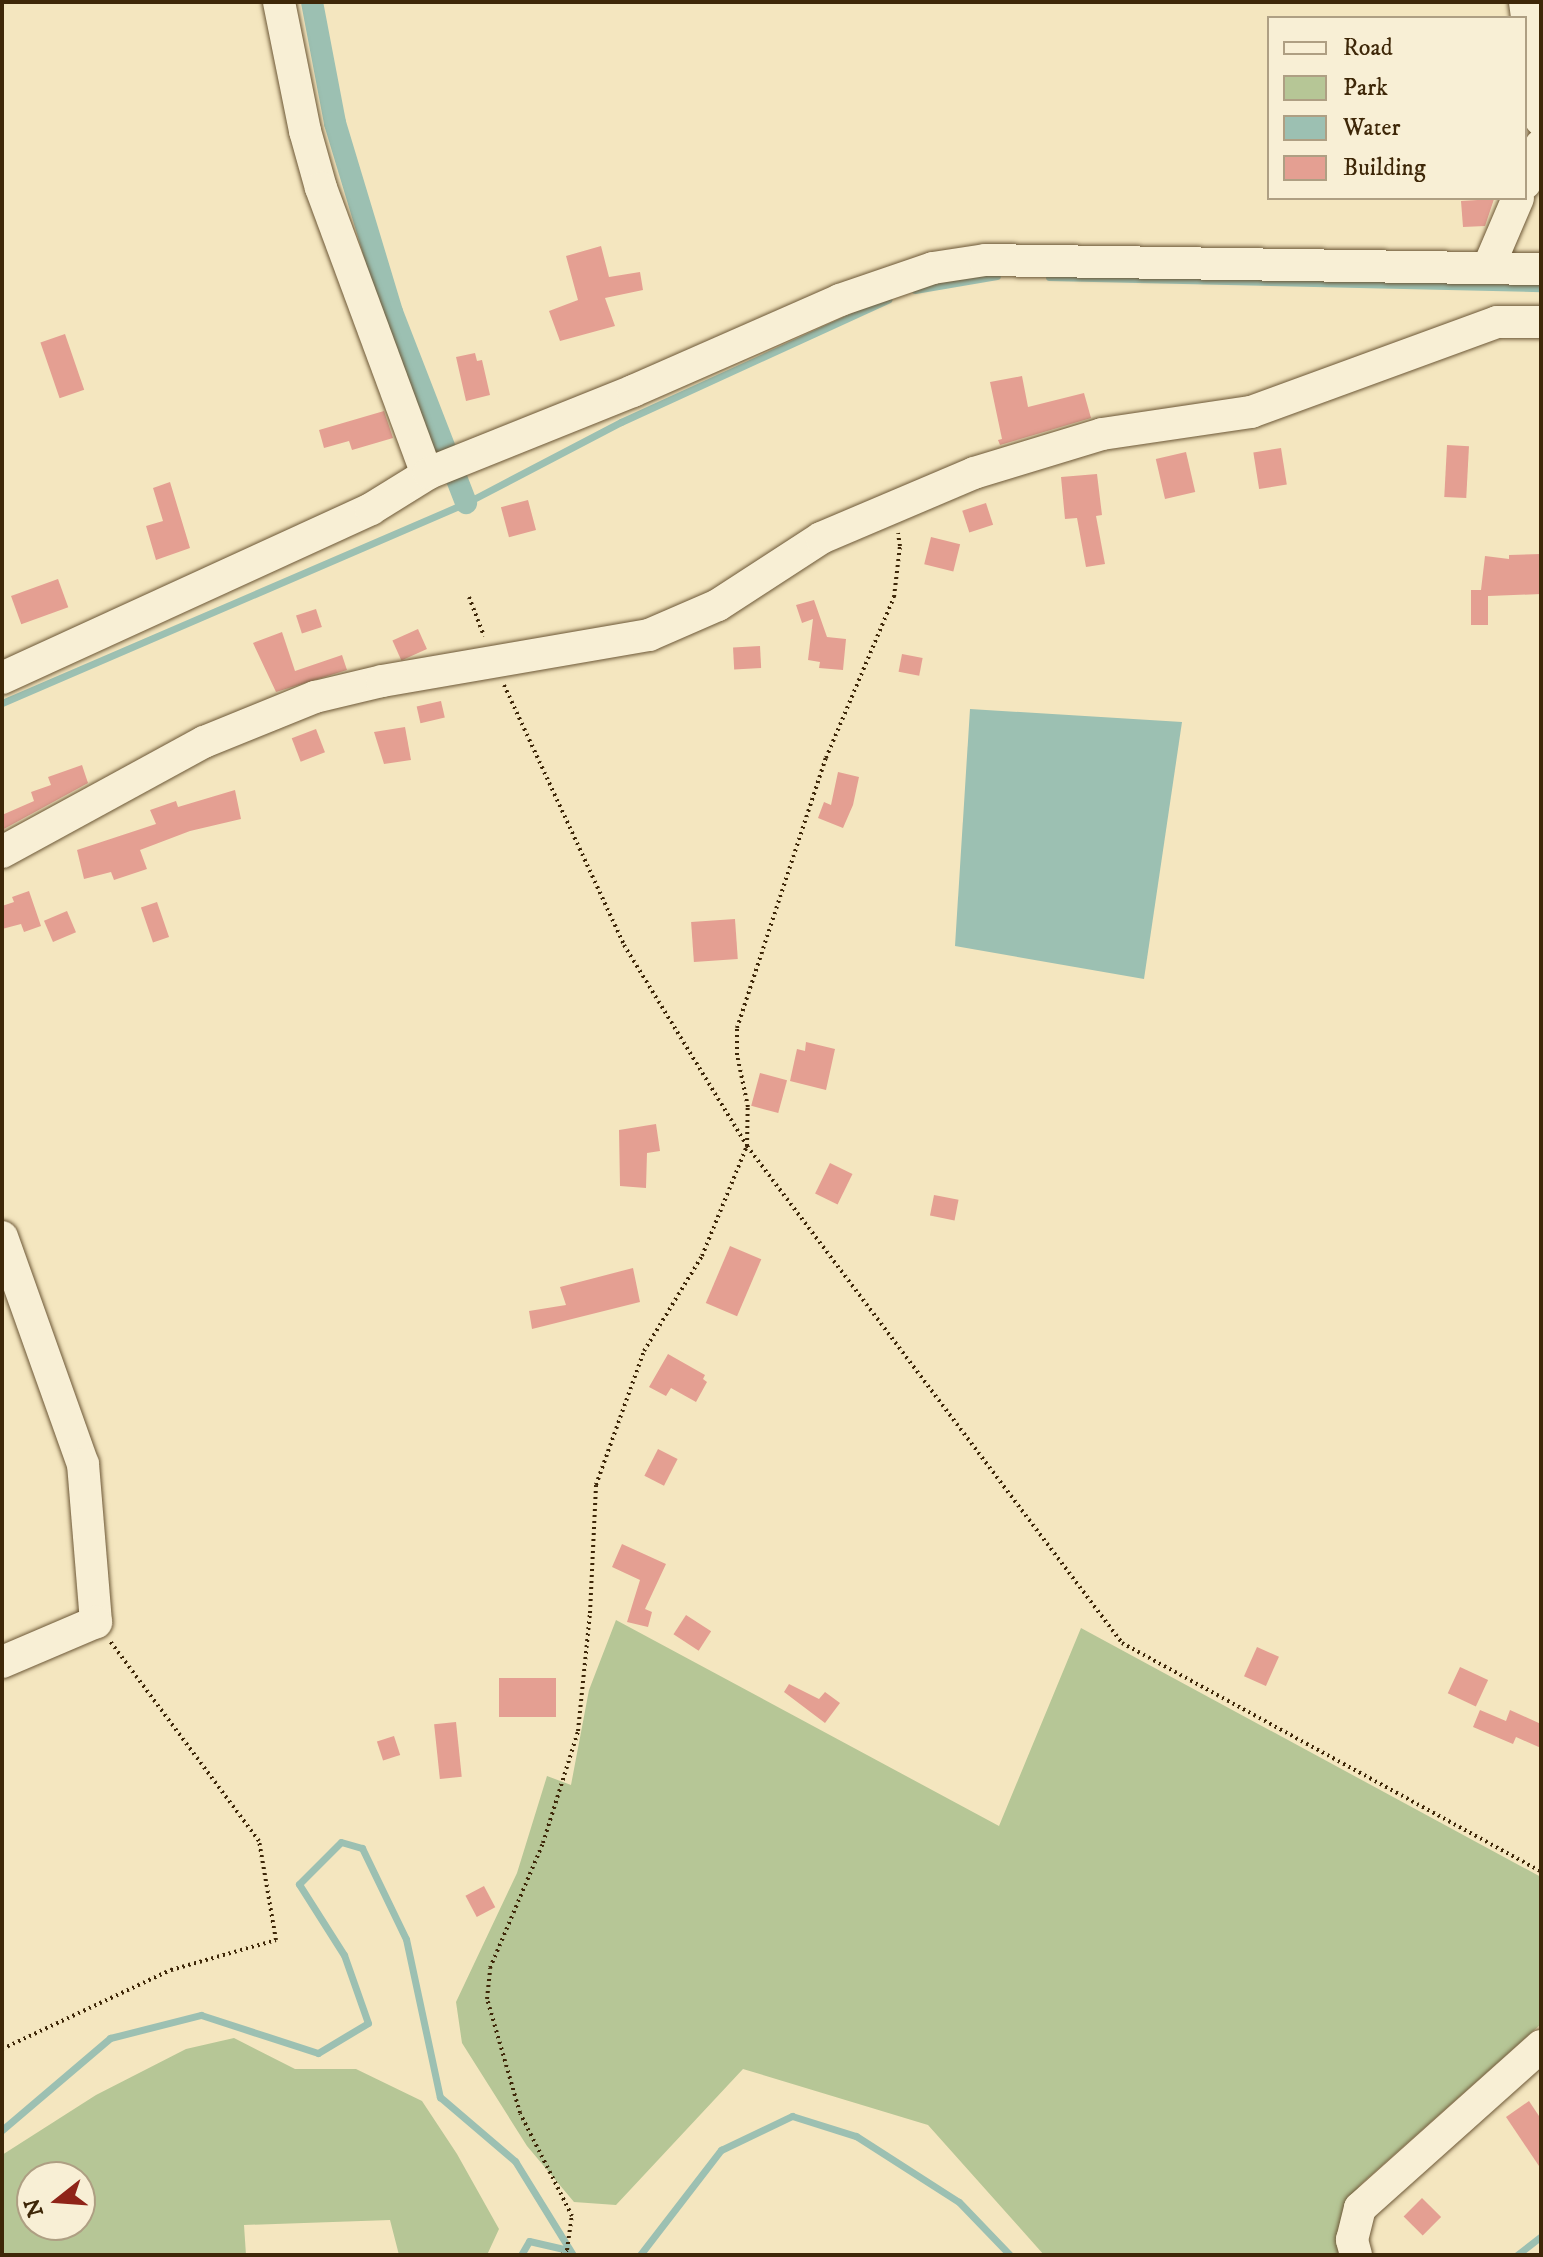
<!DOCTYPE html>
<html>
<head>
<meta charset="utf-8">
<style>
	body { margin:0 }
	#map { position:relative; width:1543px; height:2257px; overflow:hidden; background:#f4e6bf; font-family:"IM FELL DW Pica",serif }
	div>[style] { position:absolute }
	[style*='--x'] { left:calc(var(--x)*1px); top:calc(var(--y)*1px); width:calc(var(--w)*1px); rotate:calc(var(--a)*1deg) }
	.green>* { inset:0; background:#b6c696 }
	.water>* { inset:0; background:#9cc0b2 }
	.stream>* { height:7px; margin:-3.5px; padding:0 3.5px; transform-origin:3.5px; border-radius:3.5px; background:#9cc0b2 }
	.canal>* { height:22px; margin:-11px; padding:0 11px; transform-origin:11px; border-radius:11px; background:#9cc0b2 }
	.building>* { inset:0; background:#e49f92; transform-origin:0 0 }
	.path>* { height:4px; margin-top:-2px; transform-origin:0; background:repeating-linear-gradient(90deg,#3e2708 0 2px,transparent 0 6px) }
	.roads { filter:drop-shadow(0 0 2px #6c5736) drop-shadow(0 0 2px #6c5736) }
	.minor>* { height:32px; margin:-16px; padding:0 16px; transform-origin:16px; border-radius:16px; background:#f8efd5 }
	span { translate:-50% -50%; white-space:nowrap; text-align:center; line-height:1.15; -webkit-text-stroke:6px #f8efd5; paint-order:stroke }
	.frame { position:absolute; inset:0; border:4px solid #3e2708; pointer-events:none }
	.legend { position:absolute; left:1267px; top:16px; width:260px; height:184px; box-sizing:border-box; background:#f8efd5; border:2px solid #ae9f83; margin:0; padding:10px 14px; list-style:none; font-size:24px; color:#3e2708 }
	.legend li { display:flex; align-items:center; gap:16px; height:40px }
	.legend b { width:40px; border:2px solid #ae9f83 }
	.north { position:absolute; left:16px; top:2161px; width:80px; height:80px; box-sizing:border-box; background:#f8efd5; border:2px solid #ae9f83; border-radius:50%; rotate:253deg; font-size:22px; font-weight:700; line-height:32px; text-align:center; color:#3e2708 }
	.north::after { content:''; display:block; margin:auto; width:28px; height:36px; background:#8f2418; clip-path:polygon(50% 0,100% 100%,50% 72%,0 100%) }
</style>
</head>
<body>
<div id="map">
	<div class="green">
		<i style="clip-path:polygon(616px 1620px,999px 1826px,1081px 1628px,1541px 1877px,1541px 2024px,1360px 2185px,1341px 2219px,1348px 2255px,1044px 2255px,928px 2125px,743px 2069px,616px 2205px,574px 2202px,527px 2146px,462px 2043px,456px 2002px,517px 1873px,547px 1776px,571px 1785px,589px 1690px)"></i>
		<i style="clip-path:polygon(evenodd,234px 2038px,295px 2069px,356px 2069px,422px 2101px,457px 2154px,499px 2229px,487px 2255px,399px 2255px,390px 2220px,244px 2225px,246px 2255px,2px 2255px,2px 2155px,96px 2095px,186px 2049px,234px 2038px,32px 2177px,80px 2177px,80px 2225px,32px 2225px,32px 2177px)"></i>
	</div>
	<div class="water">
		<i style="clip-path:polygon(970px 709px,1182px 722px,1144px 979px,955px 946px)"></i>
	</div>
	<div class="stream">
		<i style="--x:1049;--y:277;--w:492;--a:1.3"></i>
		<i style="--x:915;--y:290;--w:83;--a:-9.7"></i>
		<i style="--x:2;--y:703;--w:505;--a:-23.32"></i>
		<i style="--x:466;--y:503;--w:175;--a:-27.6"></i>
		<i style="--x:621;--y:422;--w:294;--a:-24.6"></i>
		<i style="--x:2;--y:2130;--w:142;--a:-40.4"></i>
		<i style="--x:110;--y:2038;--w:94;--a:-14.2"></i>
		<i style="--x:201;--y:2015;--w:123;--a:18"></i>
		<i style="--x:318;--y:2053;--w:58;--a:-31"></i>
		<i style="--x:368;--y:2023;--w:72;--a:-109.4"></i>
		<i style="--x:344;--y:1955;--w:84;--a:-122.4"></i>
		<i style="--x:299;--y:1884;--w:59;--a:-45"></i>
		<i style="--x:341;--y:1842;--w:22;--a:16"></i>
		<i style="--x:362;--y:1848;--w:101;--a:64.2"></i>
		<i style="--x:406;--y:1939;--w:162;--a:77.9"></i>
		<i style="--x:440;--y:2097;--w:99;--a:40.5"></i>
		<i style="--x:515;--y:2161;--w:110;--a:58.3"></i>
		<i style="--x:521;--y:2255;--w:16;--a:-60"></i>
		<i style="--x:529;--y:2241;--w:39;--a:13"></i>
		<i style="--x:640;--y:2255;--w:133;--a:-52.4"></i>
		<i style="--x:721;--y:2150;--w:79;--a:-25.6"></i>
		<i style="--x:792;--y:2116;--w:67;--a:17.4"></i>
		<i style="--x:856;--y:2136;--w:122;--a:32.7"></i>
		<i style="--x:959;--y:2202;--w:74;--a:46.1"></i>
		<i style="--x:1517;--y:2255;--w:31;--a:-38"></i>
	</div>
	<div class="canal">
		<i style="--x:312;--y:2;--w:123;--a:79.2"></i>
		<i style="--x:335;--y:123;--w:197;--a:73.2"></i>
		<i style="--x:392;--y:312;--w:205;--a:68.8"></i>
	</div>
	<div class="building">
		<i style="clip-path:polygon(1494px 199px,1485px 226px,1463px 227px,1461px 201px)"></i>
		<i style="clip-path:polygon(601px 246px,609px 277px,640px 272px,643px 290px,605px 298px,615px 326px,560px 341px,549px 311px,578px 300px,566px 256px)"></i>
		<i style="left:65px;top:334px;width:59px;height:26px;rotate:71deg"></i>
		<i style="clip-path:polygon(475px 353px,477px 361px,482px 360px,490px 395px,466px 401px,456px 357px)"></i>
		<i style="clip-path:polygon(1022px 376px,1028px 407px,1084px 393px,1091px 418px,1000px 445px,998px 440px,1002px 439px,990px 382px)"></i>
		<i style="clip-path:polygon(384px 411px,393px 438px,352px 450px,349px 441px,324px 448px,319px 430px)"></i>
		<i style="left:1447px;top:445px;width:22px;height:52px;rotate:3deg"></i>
		<i style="left:1281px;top:448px;width:37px;height:28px;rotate:81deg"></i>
		<i style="left:1186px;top:452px;width:41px;height:31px;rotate:77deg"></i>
		<i style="clip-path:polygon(1097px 474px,1102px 515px,1096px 516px,1105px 564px,1086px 567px,1077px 518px,1065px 519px,1061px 477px)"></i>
		<i style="clip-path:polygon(170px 482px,190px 548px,156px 560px,146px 526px,163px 521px,153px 488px)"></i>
		<i style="left:528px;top:500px;width:31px;height:28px;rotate:75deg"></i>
		<i style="left:986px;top:503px;width:23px;height:25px;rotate:72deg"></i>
		<i style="left:931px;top:537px;width:30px;height:28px;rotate:14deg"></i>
		<i style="clip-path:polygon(1541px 554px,1541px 594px,1488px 596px,1488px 625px,1471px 625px,1471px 590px,1481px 590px,1485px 556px,1509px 559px,1509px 555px)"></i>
		<i style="left:58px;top:579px;width:30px;height:50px;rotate:70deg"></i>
		<i style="clip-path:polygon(814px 600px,827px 637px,846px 639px,843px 670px,819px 668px,820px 662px,808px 660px,813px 619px,802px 623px,796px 605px)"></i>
		<i style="left:316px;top:609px;width:19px;height:21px;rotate:72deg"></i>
		<i style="left:418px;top:629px;width:22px;height:28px;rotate:66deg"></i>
		<i style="clip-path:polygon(282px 632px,295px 671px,342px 655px,347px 670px,276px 692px,253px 643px)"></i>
		<i style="left:760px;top:646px;width:22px;height:27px;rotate:87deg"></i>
		<i style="left:902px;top:654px;width:21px;height:18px;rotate:11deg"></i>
		<i style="left:441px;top:701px;width:17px;height:25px;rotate:77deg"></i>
		<i style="clip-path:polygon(405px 727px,411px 760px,384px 764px,374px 732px)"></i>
		<i style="left:316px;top:729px;width:25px;height:26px;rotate:69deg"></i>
		<i style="clip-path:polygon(82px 765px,88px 783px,2px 830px,2px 815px,34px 801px,31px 792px,51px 785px,48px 777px)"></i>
		<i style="clip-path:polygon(838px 772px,859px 777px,853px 805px,843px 828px,818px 818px,824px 802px,831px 805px)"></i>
		<i style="clip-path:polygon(235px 790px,241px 819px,190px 831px,140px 850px,147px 869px,114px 880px,111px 872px,84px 879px,77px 850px,156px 824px,150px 810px,176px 801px,178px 807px)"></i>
		<i style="clip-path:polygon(29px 891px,41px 926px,24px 932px,21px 924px,2px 929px,2px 906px,14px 902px,12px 897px)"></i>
		<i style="left:157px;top:902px;width:37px;height:17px;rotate:71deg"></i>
		<i style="left:67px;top:911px;width:23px;height:25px;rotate:67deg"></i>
		<i style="left:735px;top:919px;width:40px;height:44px;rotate:86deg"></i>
		<i style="clip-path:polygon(806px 1042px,835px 1049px,826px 1090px,790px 1081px,797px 1049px,805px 1051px)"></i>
		<i style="left:760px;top:1073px;width:28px;height:34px;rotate:15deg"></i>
		<i style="clip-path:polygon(656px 1124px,660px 1151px,647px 1153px,646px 1188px,620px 1186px,619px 1130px)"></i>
		<i style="left:830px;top:1163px;width:25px;height:34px;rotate:26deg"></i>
		<i style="left:934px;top:1195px;width:25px;height:21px;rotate:11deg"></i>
		<i style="left:730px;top:1246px;width:34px;height:62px;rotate:23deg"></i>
		<i style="clip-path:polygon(633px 1268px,640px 1302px,532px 1329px,529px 1311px,566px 1305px,560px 1287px)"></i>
		<i style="clip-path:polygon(668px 1354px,705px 1375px,703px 1379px,707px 1382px,696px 1402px,671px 1388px,666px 1396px,649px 1387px)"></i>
		<i style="left:658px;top:1449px;width:22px;height:30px;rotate:27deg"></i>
		<i style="clip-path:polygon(622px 1544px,666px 1564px,645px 1609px,652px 1612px,648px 1627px,627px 1622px,640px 1580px,612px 1567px)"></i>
		<i style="left:686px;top:1615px;width:30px;height:23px;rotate:33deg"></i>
		<i style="left:1257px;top:1647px;width:24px;height:32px;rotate:24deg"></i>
		<i style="left:1460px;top:1667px;width:31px;height:29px;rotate:25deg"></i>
		<i style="left:499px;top:1678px;width:57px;height:39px"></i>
		<i style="clip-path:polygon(789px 1684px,819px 1699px,825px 1692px,840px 1703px,825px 1723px,784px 1692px)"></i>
		<i style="clip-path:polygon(1480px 1710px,1506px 1721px,1510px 1710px,1541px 1724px,1541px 1748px,1516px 1737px,1513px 1744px,1473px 1727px)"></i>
		<i style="left:456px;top:1722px;width:55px;height:22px;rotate:84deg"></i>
		<i style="left:394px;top:1736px;width:20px;height:18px;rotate:72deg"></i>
		<i style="left:484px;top:1886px;width:24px;height:21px;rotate:62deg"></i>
		<i style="clip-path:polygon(1529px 2101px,1541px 2119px,1541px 2169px,1506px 2117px)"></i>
		<i style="left:1422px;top:2198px;width:27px;height:26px;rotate:45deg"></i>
	</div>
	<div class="path">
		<i style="--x:469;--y:597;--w:42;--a:69"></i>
		<i style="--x:504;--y:685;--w:286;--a:65.2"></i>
		<i style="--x:624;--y:945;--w:236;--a:58.5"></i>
		<i style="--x:747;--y:1146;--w:623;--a:52.96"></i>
		<i style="--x:1122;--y:1643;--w:477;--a:28.6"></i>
		<i style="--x:2;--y:2049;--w:187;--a:-25.1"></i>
		<i style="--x:171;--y:1970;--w:109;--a:-15.9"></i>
		<i style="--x:276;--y:1940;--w:100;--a:-99.7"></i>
		<i style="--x:259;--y:1841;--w:249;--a:-126.7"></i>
		<i style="--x:562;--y:2255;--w:7;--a:-45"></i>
		<i style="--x:567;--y:2250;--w:34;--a:-82"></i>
		<i style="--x:572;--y:2216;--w:115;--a:-116.8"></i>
		<i style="--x:520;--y:2113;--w:119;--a:-106.1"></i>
		<i style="--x:487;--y:1999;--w:31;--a:-84"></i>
		<i style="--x:490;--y:1968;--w:136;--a:-67"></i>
		<i style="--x:543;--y:1843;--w:117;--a:-72.6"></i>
		<i style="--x:578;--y:1731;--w:119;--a:-84.2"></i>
		<i style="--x:590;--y:1613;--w:128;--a:-87.3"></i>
		<i style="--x:596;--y:1485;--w:142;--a:-70.3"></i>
		<i style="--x:644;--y:1351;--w:111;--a:-58.6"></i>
		<i style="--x:702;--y:1256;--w:119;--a:-67.8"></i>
		<i style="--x:747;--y:1146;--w:39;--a:-89"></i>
		<i style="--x:748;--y:1107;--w:53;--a:-101.9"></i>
		<i style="--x:737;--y:1055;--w:27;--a:-90"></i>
		<i style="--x:737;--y:1028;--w:284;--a:-71.8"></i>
		<i style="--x:826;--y:758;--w:175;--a:-67.1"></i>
		<i style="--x:894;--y:597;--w:51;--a:-83.3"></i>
		<i style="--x:900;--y:546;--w:13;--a:-99"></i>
	</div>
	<div class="roads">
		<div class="minor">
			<i style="--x:279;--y:2;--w:132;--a:78.6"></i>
			<i style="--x:305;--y:131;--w:59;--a:74.3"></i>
			<i style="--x:321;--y:188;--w:305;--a:69.7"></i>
			<i style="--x:1525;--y:2;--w:119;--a:82.3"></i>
			<i style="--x:1525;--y:183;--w:41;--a:-67.2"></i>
			<i style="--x:1488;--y:268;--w:76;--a:-66.8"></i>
			<i style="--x:2;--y:678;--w:406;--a:-24.6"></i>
			<i style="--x:371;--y:509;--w:68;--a:-31.8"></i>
			<i style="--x:429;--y:473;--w:220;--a:-21.9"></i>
			<i style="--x:633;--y:391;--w:226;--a:-23.7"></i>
			<i style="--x:840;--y:300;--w:98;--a:-19"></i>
			<i style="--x:933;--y:268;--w:53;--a:-8.7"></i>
			<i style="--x:985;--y:260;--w:556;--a:0.93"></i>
			<i style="--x:2;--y:852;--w:230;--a:-28.6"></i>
			<i style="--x:204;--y:742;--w:120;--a:-22.1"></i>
			<i style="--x:315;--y:697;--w:69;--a:-13.4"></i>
			<i style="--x:382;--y:681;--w:271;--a:-9.8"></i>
			<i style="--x:649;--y:635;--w:75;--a:-23.5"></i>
			<i style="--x:718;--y:605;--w:123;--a:-33"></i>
			<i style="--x:821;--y:538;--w:166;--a:-23"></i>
			<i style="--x:974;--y:473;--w:134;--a:-16.9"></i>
			<i style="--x:1102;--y:434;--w:151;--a:-8.4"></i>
			<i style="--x:1251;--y:412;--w:262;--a:-20.1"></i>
			<i style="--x:1497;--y:322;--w:44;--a:0"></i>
			<i style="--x:2;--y:1237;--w:241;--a:70.4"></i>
			<i style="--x:83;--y:1464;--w:159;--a:85.3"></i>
			<i style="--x:96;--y:1622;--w:102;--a:156.9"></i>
			<i style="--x:1356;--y:2255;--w:16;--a:-105"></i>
			<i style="--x:1352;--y:2240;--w:33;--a:-76"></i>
			<i style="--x:1360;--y:2208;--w:243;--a:-41.8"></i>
		</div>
	</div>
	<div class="frame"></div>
	<ul class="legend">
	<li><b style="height:10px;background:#f8efd5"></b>Road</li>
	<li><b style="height:22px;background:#b6c696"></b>Park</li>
	<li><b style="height:22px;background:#9cc0b2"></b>Water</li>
	<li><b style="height:22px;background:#e49f92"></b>Building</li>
	</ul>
	<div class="north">N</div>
</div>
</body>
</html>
